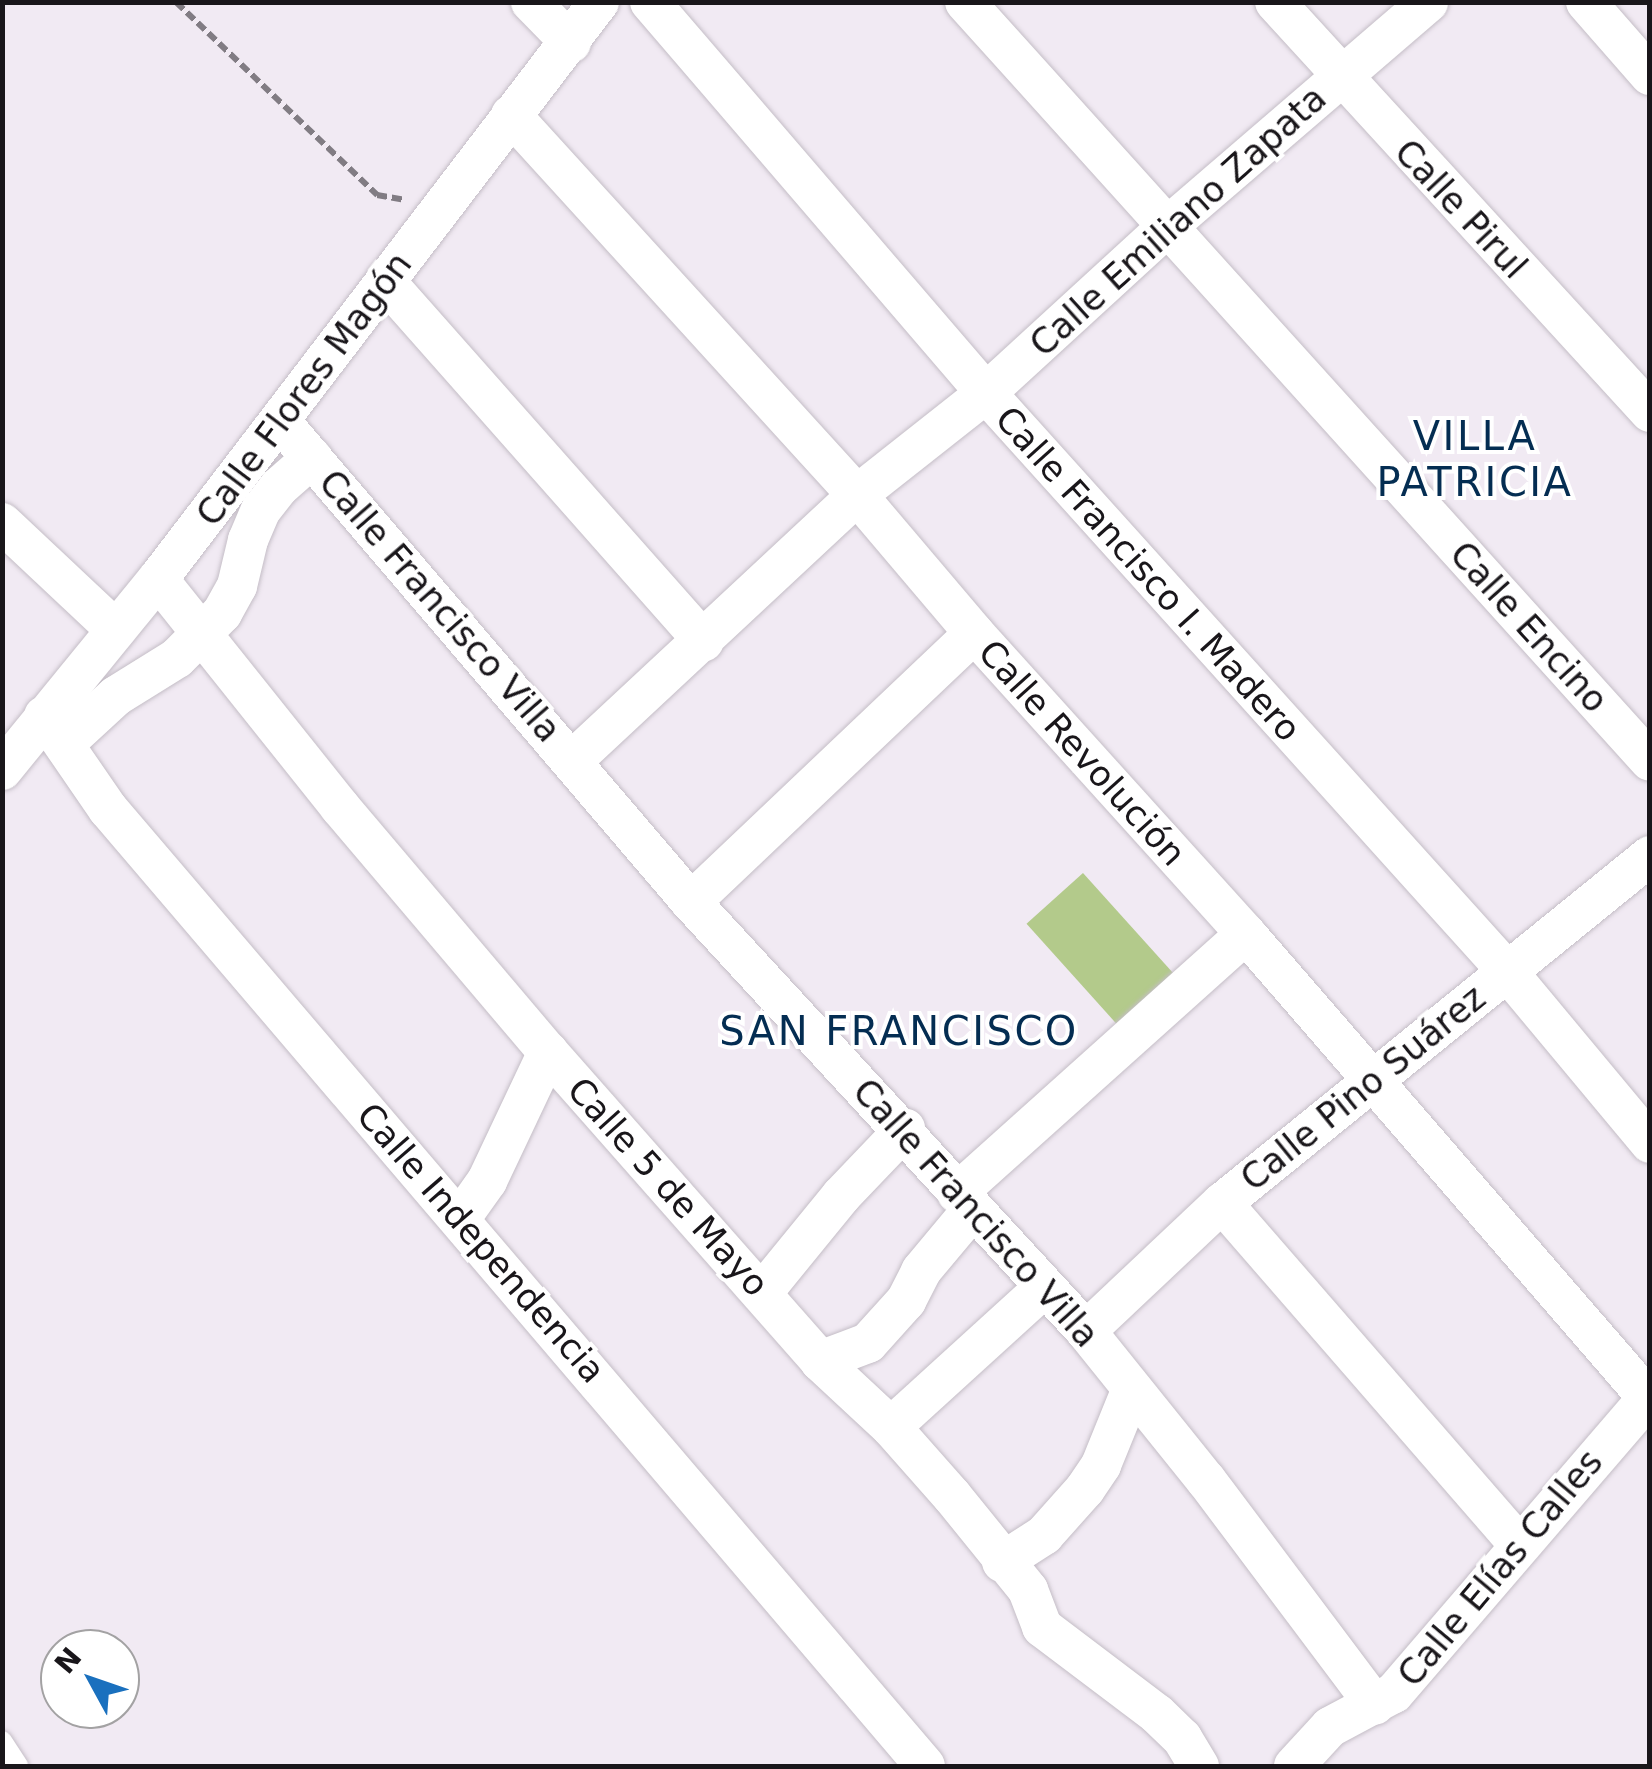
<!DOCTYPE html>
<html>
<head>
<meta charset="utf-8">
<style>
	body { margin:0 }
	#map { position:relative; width:1652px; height:1769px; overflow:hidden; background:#f1eaf3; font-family:"DejaVu Sans",sans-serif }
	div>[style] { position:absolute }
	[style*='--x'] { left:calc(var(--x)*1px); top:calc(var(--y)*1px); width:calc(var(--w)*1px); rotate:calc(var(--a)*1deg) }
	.green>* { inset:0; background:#b3ca8b; transform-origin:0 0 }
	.path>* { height:6px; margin-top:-3px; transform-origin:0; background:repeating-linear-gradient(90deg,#817c83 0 10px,transparent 0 15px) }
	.roads { filter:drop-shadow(0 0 2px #c4bdc6) drop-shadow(0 0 2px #c4bdc6) }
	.lane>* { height:20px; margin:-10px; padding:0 10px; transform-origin:10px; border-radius:10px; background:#fff }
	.street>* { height:40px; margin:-20px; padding:0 20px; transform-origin:20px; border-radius:20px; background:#fff }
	span { translate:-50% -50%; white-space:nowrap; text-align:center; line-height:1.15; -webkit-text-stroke:8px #fff; paint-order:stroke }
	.street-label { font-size:35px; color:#19161a }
	.quarter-label { font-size:40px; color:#042d52; letter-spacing:2.5px }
	.frame { position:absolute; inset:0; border:5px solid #19161a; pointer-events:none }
	.north { position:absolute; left:40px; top:1629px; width:100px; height:100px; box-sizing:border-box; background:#fff; border:2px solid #a3a2a3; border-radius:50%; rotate:310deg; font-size:28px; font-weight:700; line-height:40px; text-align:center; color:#19161a }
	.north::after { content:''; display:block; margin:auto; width:35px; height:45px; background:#1a70be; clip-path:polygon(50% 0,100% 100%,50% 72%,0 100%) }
</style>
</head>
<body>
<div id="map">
	<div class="green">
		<i style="left:1083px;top:873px;width:142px;height:76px;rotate:48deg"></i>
	</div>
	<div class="path">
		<i style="--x:176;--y:2;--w:279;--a:43.8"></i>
		<i style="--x:377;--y:195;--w:29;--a:10"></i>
	</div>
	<div class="roads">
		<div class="lane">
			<i style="--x:2;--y:1741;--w:30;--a:57"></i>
		</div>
		<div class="street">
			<i style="--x:531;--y:2;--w:57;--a:45.7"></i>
			<i style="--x:650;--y:2;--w:516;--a:49.33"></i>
			<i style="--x:986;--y:393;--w:777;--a:47.97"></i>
			<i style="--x:1506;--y:970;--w:225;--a:50.2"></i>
			<i style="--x:965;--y:2;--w:1022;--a:47.93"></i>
			<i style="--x:1275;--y:2;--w:556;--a:47.55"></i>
			<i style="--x:1586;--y:2;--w:97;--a:48.8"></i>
			<i style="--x:511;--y:115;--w:514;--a:47.68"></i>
			<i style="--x:857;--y:495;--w:181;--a:49.7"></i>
			<i style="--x:974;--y:633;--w:406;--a:47.9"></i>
			<i style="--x:1246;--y:934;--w:613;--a:49.1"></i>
			<i style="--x:385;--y:281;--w:481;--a:48.5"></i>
			<i style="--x:280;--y:421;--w:633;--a:49.49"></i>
			<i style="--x:691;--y:902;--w:583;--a:47.36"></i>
			<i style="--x:1086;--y:1331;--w:191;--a:51.2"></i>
			<i style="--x:1206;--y:1480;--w:281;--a:53.1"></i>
			<i style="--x:2;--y:523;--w:156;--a:43.2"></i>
			<i style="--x:158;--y:579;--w:292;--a:51.4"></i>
			<i style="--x:340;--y:807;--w:321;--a:49.7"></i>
			<i style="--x:548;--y:1052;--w:412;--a:48.6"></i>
			<i style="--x:820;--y:1361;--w:97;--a:42.9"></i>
			<i style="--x:891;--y:1427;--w:92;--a:48.5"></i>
			<i style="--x:952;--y:1496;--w:121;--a:51"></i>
			<i style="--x:1028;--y:1590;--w:40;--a:69"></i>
			<i style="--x:1042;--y:1627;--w:144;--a:37.1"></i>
			<i style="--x:1157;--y:1714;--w:35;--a:44"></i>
			<i style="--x:1182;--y:1738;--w:33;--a:59"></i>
			<i style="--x:44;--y:716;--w:113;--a:55.5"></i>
			<i style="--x:108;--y:809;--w:1258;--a:49.51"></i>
			<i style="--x:65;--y:743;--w:69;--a:-42.7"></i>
			<i style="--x:116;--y:696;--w:72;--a:-31.9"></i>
			<i style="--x:177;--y:658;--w:64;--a:-45"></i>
			<i style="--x:222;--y:613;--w:31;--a:-61"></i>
			<i style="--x:237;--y:586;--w:47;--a:-76.6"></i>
			<i style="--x:248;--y:540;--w:33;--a:-67"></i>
			<i style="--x:261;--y:510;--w:29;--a:-52"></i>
			<i style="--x:279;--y:487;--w:44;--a:-41.3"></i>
			<i style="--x:572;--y:761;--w:390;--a:-43"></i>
			<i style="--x:857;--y:495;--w:164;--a:-38.3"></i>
			<i style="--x:986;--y:393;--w:247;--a:-42.5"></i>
			<i style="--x:1168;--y:226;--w:343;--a:-40.7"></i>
			<i style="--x:2;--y:770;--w:247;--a:-50.8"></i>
			<i style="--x:158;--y:579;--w:726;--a:-52.61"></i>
			<i style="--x:691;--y:902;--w:390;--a:-43.5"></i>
			<i style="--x:957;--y:1193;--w:388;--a:-41.9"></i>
			<i style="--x:1222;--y:1203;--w:452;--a:49"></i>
			<i style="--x:460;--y:1219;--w:47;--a:-54.6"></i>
			<i style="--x:487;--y:1181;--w:143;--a:-64.7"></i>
			<i style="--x:762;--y:1293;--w:125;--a:-50.8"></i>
			<i style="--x:841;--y:1196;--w:93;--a:-46.3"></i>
			<i style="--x:1086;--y:1331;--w:187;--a:-43.3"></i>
			<i style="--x:1222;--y:1203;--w:551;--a:-39.03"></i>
			<i style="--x:820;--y:1361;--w:51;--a:-20.6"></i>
			<i style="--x:868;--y:1343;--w:57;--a:-47.9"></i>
			<i style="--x:906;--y:1301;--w:34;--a:-63"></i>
			<i style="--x:921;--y:1271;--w:80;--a:-50.1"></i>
			<i style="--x:891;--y:1427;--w:208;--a:-42.3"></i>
			<i style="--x:1002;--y:1562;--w:50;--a:-32.7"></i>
			<i style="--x:1044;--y:1535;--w:62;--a:-48.3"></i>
			<i style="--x:1085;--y:1489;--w:29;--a:-56"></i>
			<i style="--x:1101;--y:1465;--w:80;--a:-67.9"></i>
			<i style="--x:1294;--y:1766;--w:53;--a:-47.3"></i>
			<i style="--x:1330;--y:1727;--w:72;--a:-28"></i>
			<i style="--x:1394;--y:1693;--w:393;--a:-49.3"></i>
		</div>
	</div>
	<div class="street-label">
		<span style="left:1461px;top:209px;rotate:47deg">Calle Pirul</span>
		<span style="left:1178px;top:221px;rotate:-42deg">Calle Emiliano Zapata</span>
		<span style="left:304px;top:389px;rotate:-53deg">Calle Flores Magón</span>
		<span style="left:1148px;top:574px;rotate:48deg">Calle Francisco I. Madero</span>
		<span style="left:440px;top:606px;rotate:49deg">Calle Francisco Villa</span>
		<span style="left:1529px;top:627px;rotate:48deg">Calle Encino</span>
		<span style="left:1082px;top:753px;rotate:48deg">Calle Revolución</span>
		<span style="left:1363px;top:1088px;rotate:-39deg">Calle Pino Suárez</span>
		<span style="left:668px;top:1187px;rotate:48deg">Calle 5 de Mayo</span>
		<span style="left:976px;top:1213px;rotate:48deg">Calle Francisco Villa</span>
		<span style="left:481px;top:1243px;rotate:49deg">Calle Independencia</span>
		<span style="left:1500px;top:1568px;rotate:-50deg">Calle Elías Calles</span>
	</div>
	<div class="quarter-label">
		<span style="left:1475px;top:459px">VILLA<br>PATRICIA</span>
		<span style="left:899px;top:1031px">SAN FRANCISCO</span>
	</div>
	<div class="frame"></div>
	<div class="north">N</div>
</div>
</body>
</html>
